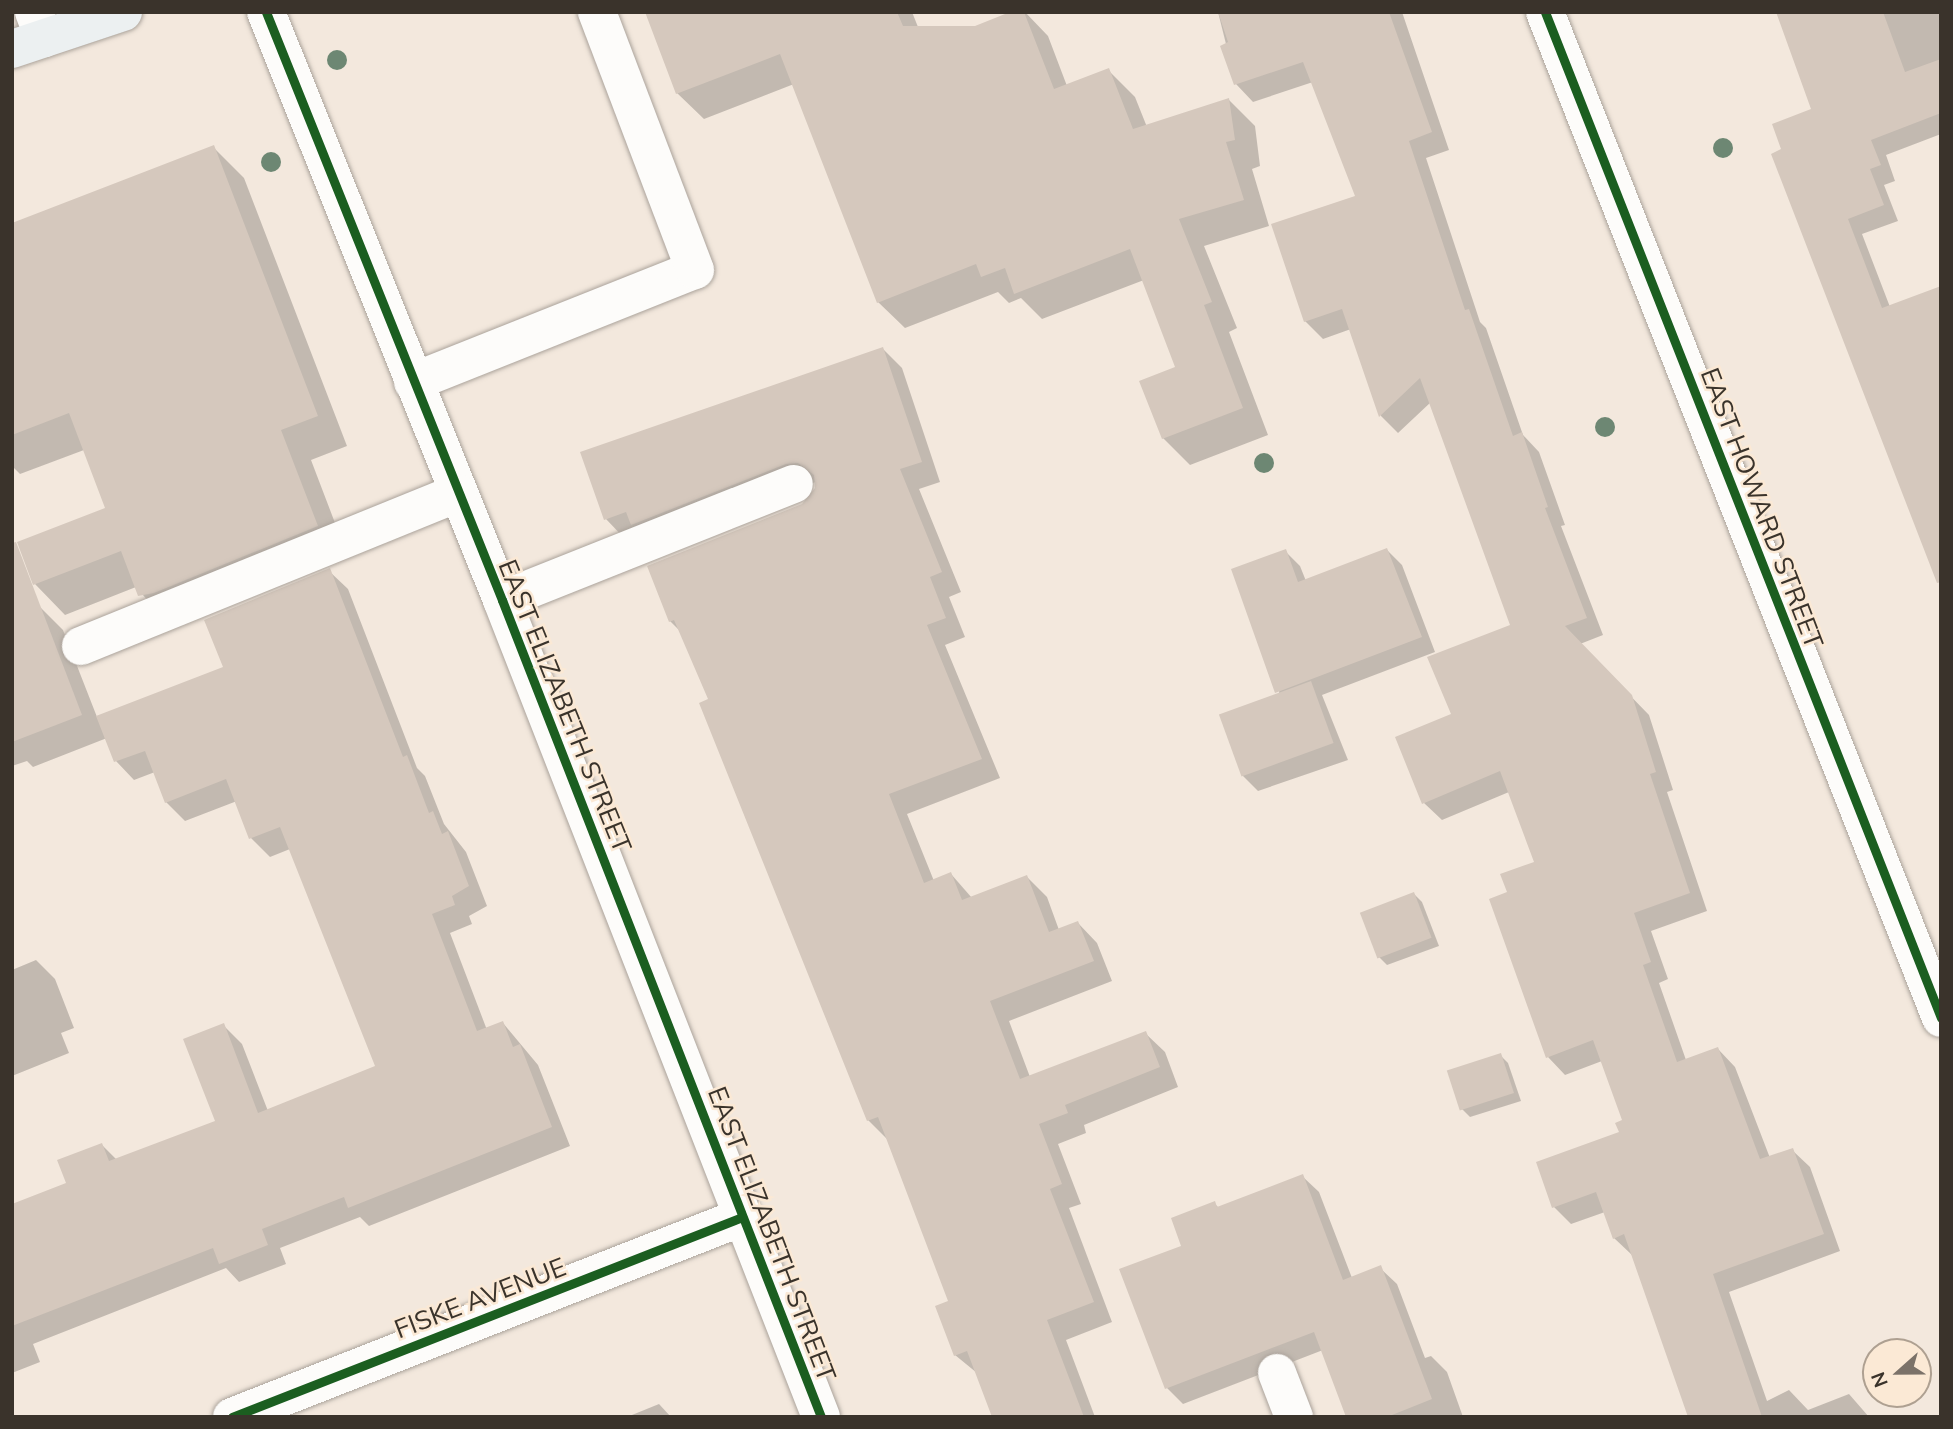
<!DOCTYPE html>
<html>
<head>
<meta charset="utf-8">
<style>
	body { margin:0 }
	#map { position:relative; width:1953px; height:1429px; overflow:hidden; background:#f3e8dd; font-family:Mulish,sans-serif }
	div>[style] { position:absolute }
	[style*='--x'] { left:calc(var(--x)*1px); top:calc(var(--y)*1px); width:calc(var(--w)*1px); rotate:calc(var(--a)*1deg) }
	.shadow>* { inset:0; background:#0003 }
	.building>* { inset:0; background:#d5c8bd; transform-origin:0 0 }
	.roads { filter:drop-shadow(0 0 2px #aba39b) drop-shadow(0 0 2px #aba39b) }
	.minor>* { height:38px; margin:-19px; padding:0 19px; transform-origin:19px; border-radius:19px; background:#fdfcfa }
	.major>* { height:38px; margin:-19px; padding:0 19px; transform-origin:19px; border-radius:19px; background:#ecf0f1 }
	.cycleway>* { height:9px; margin:-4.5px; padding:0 4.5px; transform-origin:4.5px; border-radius:4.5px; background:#1b5e20 }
	.trees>* { width:20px; height:20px; margin:-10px; border-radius:50%; background:#6d8773 }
	span { translate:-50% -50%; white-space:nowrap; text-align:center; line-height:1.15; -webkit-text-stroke:5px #fbe9d5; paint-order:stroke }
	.street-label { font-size:26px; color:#3a332b }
	.frame { position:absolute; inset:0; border:14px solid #3a332b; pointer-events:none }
	.north { position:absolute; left:1862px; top:1338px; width:70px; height:70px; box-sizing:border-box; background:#fbe9d5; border:2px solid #aea091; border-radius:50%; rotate:249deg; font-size:19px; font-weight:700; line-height:28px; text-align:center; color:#3a332b }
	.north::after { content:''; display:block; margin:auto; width:24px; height:32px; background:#7b7269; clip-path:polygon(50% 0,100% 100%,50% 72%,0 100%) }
</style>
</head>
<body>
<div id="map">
	<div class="shadow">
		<i style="clip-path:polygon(646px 12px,912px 12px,918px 27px,975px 28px,1025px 12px,1048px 36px,1067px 86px,1108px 70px,1135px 97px,1147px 127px,1229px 100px,1255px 126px,1260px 166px,1252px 169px,1269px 226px,1204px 246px,1237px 328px,1229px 332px,1268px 435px,1190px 465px,1163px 438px,1177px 368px,1144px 280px,1042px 319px,1021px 298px,1009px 303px,998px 292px,905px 328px,878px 302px,794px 84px,704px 119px,677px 93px)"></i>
		<i style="clip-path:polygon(1218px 12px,1402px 12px,1449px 150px,1426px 158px,1480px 322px,1486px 328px,1523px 435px,1539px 452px,1565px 525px,1561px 526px,1603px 635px,1580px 644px,1649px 715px,1673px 790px,1667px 792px,1707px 911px,1651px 931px,1668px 979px,1659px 983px,1686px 1060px,1718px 1049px,1735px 1067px,1770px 1158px,1792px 1150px,1810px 1167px,1840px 1251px,1729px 1292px,1767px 1401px,1789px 1390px,1808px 1410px,1849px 1394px,1869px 1417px,1690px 1417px,1632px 1255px,1614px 1238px,1605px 1212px,1571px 1224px,1554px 1207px,1621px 1133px,1624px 1121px,1602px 1061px,1565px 1075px,1548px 1057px,1509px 893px,1537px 863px,1509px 792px,1442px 820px,1424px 803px,1453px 715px,1512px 626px,1431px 402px,1398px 433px,1381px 416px,1351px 329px,1323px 339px,1305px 321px,1357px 197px,1313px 82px,1253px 102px,1236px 84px)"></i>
		<i style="clip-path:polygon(1778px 12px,1941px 12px,1941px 134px,1886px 155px,1895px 181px,1884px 185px,1898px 221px,1862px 234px,1890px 307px,1941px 579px,1784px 150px,1813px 110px)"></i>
		<i style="clip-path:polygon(213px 147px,244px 178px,347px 446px,311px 460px,348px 557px,170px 626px,136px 587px,65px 615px,35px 584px,107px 509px,84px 450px,20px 474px,12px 466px,12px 225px)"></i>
		<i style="clip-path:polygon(883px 349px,902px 368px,940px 482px,919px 489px,961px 592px,949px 597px,965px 637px,945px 645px,1000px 778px,907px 814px,934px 881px,951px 874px,972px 898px,1027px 877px,1047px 897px,1059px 930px,1078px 923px,1097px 943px,1112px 981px,1009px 1021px,1030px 1077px,1145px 1033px,1165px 1052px,1178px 1087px,1084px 1125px,1086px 1133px,1058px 1144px,1081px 1204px,1069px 1208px,1112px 1322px,1066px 1340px,1095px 1417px,994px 1417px,977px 1373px,955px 1355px,950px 1302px,889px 1141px,868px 1120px,710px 700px,682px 633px,670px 621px,803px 506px,817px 488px,816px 482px,625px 539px,606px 519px)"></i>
		<i style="clip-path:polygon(1387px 550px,1402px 565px,1435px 652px,1322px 695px,1348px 760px,1258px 791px,1242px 775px,1265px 699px,1279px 695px,1285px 551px,1300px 566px,1306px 581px)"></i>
		<i style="clip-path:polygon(329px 571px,348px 589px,417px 768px,425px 776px,444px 824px,466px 852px,487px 906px,469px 916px,472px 924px,450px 933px,487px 1030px,503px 1023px,538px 1065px,570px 1146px,369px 1226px,360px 1217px,280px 1248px,286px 1264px,239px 1282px,226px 1268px,33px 1344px,40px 1362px,12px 1373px,12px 1206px,69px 1184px,102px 1145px,117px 1160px,217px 1122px,224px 1026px,242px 1044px,268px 1111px,377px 1067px,290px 849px,270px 857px,251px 838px,237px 801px,185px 821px,166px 802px,155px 772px,134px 780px,116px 761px,107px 738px,33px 767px,27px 761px,12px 766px,12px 616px,39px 606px,63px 630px,97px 717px,225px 668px)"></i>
		<i style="clip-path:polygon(1414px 894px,1422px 902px,1439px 946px,1387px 965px,1379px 957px)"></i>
		<i style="clip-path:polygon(36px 960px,55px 979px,74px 1028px,61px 1033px,69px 1053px,12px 1076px,12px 970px)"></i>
		<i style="clip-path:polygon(1500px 1055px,1508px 1063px,1521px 1101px,1470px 1117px,1462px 1109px)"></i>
		<i style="clip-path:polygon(1302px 1176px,1319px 1192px,1352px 1278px,1380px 1268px,1397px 1284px,1425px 1358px,1431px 1356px,1447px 1372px,1463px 1417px,1348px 1417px,1323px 1350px,1183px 1404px,1167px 1388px,1184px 1247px,1214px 1203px,1219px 1208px)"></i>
		<i style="clip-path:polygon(659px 1404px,671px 1417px,627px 1417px)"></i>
	</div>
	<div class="building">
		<i style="clip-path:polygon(645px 12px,897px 12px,903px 26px,975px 26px,1010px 12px,1024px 12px,1054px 89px,1109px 68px,1133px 129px,1229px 98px,1235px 140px,1226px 142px,1244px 200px,1179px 219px,1212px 302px,1204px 305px,1243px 408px,1162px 439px,1139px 381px,1175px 367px,1130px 249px,1014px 294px,1005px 268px,981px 277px,976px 264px,877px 303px,780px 54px,676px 94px)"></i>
		<i style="clip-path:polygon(1218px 12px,1389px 12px,1432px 132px,1409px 141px,1465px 310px,1469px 309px,1513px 436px,1522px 432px,1548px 507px,1545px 508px,1587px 618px,1565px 626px,1632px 695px,1656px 772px,1650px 774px,1690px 893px,1634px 913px,1651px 962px,1643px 965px,1677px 1062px,1718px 1047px,1760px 1159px,1793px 1148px,1824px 1234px,1713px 1274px,1762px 1417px,1688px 1417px,1624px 1234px,1613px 1239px,1596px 1192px,1552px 1208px,1536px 1162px,1619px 1132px,1615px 1123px,1622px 1120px,1593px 1040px,1546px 1058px,1489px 899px,1507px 892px,1500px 874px,1534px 862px,1500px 771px,1422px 804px,1395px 737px,1451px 714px,1427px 657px,1510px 625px,1420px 378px,1379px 417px,1342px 309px,1304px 322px,1271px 224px,1355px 196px,1303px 62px,1234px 85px,1220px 46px,1228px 42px)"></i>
		<i style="clip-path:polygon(1776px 12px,1883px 12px,1905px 72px,1941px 59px,1941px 113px,1871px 140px,1881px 165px,1870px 169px,1884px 205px,1848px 219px,1882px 308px,1941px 286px,1941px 582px,1937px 583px,1771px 154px,1781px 149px,1772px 124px,1811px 109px)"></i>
		<i style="clip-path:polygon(214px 145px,318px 416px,281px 430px,318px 526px,154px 593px,138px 596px,121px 551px,33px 585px,17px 542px,105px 508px,69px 413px,12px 435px,12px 223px)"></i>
		<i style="clip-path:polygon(883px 347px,922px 462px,900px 469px,942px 572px,930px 577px,946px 618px,927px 625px,982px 759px,889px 794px,924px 883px,951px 872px,962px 900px,1027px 875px,1049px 932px,1078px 921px,1094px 961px,990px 1001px,1020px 1079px,1146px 1031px,1160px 1067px,1065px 1105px,1068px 1113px,1039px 1124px,1062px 1184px,1050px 1189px,1094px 1302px,1047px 1320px,1084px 1417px,992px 1417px,967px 1351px,954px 1356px,935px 1306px,948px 1301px,878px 1117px,867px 1121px,699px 703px,708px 699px,674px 620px,669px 622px,647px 566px,802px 504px,815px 488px,814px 475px,798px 463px,786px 464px,631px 525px,626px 512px,604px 520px,580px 452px)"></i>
		<i style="clip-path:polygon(16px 542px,82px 715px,12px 742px,12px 543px)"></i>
		<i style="clip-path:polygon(1387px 548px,1422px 637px,1275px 693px,1231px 569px,1286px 549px,1298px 582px)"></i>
		<i style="clip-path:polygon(330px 568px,403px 757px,407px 755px,429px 813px,433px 811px,442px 834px,448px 831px,469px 886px,452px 896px,455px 905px,432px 914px,477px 1031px,503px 1021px,513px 1047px,520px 1044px,552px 1127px,348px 1208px,344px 1197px,262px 1229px,268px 1245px,219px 1264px,213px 1248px,12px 1326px,12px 1204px,66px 1183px,57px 1160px,102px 1143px,109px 1161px,215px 1121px,183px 1039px,224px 1023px,258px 1113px,375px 1066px,280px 827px,249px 839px,226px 779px,165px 803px,145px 751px,114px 762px,96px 716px,223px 667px,204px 620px)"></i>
		<i style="left:1311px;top:681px;width:66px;height:98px;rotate:70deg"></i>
		<i style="left:1414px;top:892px;width:49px;height:58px;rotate:69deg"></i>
		<i style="left:1501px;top:1053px;width:42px;height:57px;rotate:72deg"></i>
		<i style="clip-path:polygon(1303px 1174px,1343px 1280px,1381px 1265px,1432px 1399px,1387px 1417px,1346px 1417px,1314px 1332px,1165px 1389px,1119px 1269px,1181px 1246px,1171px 1218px,1215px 1201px,1217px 1207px)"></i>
	</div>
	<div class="roads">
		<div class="minor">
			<i style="--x:34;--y:12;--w:28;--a:69"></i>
			<i style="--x:266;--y:12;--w:634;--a:68.13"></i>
			<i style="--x:502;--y:600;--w:877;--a:68.67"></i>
			<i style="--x:1545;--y:12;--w:1081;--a:68.51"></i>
			<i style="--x:413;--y:382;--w:303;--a:-21.7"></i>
			<i style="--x:695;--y:270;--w:276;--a:-110.8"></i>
			<i style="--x:502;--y:600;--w:314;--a:-21.7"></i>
			<i style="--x:81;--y:646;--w:406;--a:-22.1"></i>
			<i style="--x:1277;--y:1373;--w:47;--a:68.9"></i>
			<i style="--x:232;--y:1417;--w:548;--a:-21.41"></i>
		</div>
		<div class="major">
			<i style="--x:12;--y:49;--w:117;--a:-18.4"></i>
		</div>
	</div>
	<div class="cycleway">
		<i style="--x:266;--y:12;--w:634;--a:68.13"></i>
		<i style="--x:502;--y:600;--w:877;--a:68.67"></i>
		<i style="--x:1545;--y:12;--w:1081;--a:68.51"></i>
		<i style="--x:232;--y:1417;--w:548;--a:-21.41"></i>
	</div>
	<div class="trees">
		<i style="left:337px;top:60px"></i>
		<i style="left:1723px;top:148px"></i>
		<i style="left:271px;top:162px"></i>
		<i style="left:1605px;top:427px"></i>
		<i style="left:1264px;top:463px"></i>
	</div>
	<div class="street-label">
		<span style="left:1762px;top:508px;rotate:69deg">EAST HOWARD STREET</span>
		<span style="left:565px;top:706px;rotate:68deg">EAST ELIZABETH STREET</span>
		<span style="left:772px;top:1234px;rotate:69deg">EAST ELIZABETH STREET</span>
		<span style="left:480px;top:1298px;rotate:-21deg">FISKE AVENUE</span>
	</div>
	<div class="frame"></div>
	<div class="north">N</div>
</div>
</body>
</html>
